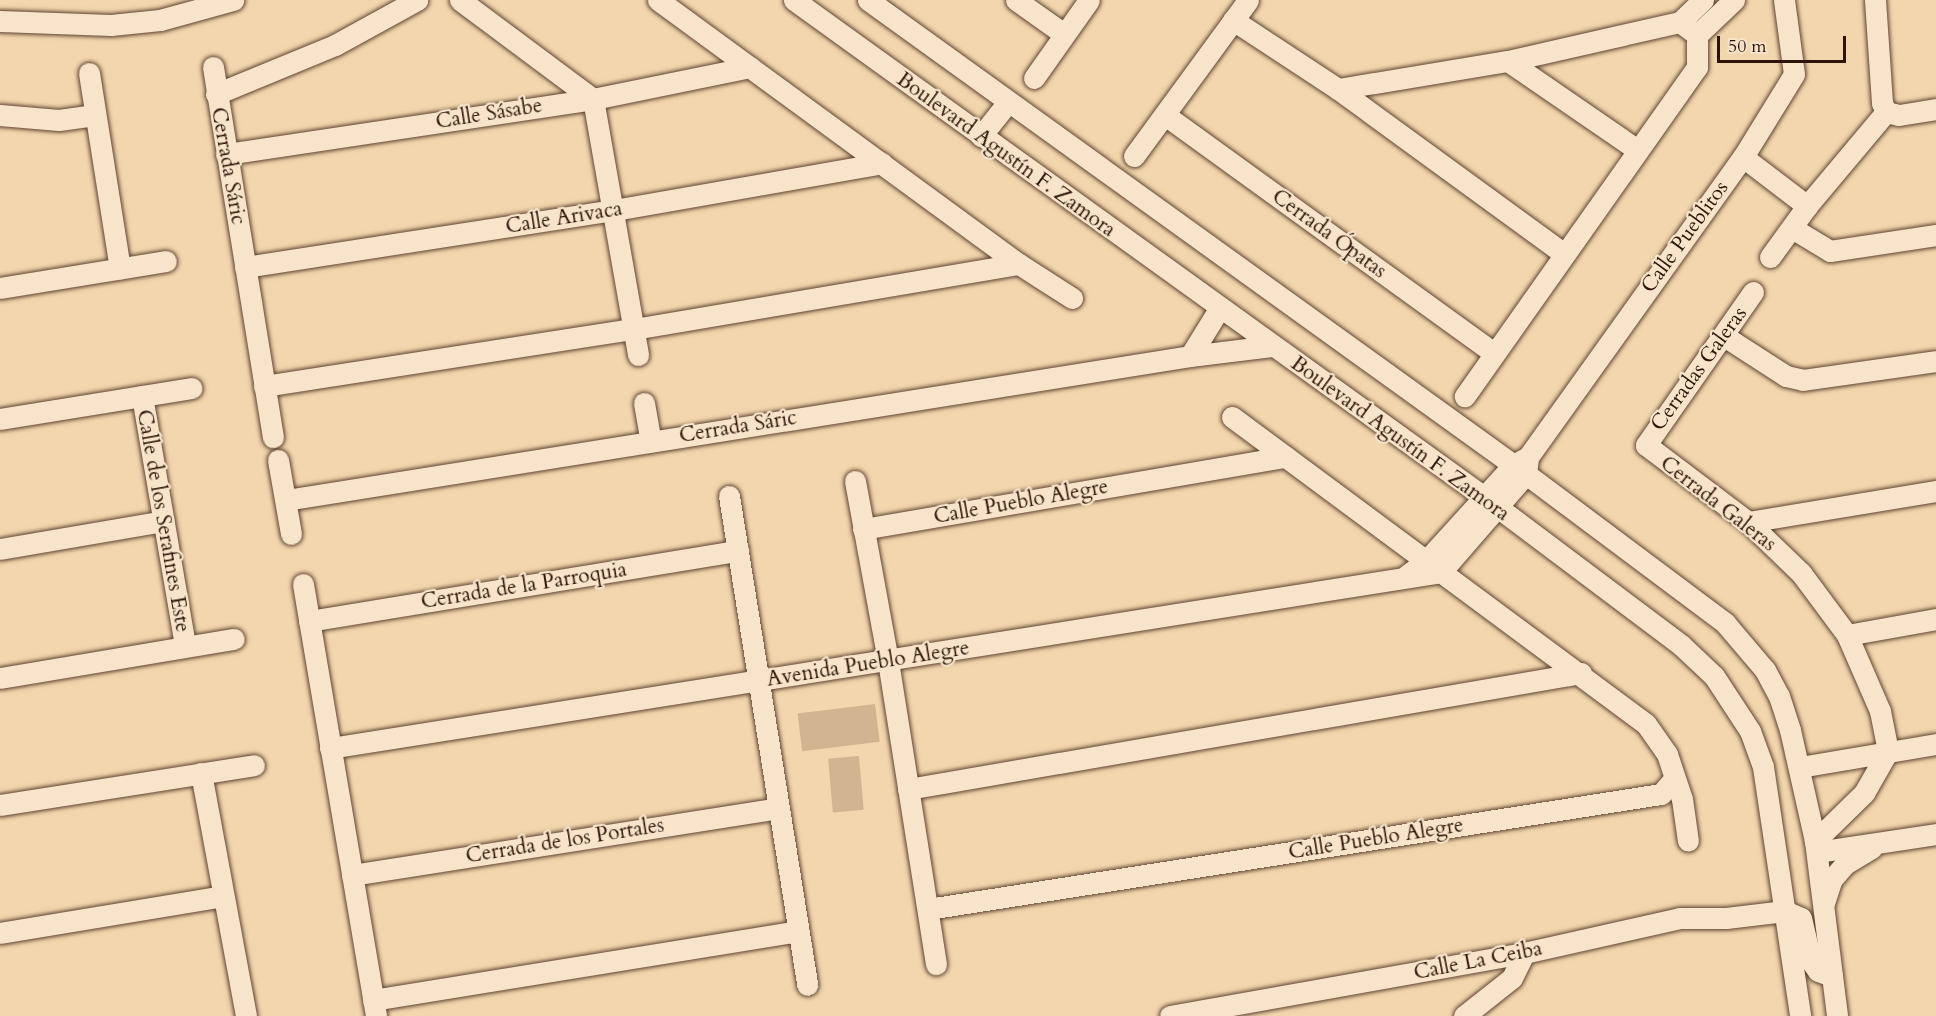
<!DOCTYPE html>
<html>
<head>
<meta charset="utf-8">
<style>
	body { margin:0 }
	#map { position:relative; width:1936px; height:1016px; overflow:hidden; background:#f2d6ad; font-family:Cardo,serif }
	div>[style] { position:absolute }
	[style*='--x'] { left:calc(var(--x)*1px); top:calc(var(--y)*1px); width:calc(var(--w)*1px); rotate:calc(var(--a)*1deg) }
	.green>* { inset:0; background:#d1b591; transform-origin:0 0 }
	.roads { filter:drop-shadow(0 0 2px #5f4431) drop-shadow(0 0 2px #5f4431) }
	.minor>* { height:21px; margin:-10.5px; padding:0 10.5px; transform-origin:10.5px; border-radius:10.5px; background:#f7e4ca }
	span { translate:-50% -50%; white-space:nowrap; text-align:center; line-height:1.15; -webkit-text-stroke:4.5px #f7e4ca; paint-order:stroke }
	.street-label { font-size:21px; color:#2e1408 }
	.scale { position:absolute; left:1717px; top:36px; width:129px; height:27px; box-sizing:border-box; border:3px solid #2e1408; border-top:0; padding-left:8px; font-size:18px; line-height:21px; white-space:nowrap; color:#2e1408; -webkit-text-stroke:4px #f7e4ca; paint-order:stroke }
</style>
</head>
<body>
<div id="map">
	<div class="green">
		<i style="left:875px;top:704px;width:38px;height:78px;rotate:83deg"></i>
		<i style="left:859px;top:756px;width:54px;height:31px;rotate:85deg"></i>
	</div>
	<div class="roads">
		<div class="minor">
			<i style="--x:460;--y:0;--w:166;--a:36.7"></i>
			<i style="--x:593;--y:99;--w:260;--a:80"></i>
			<i style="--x:658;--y:0;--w:447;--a:36.2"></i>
			<i style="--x:1019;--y:264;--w:63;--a:32.7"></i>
			<i style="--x:794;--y:0;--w:850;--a:35.76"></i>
			<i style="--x:1484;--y:497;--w:246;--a:36.9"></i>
			<i style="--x:1681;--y:645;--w:45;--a:43.2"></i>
			<i style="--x:1714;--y:676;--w:66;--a:56.8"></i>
			<i style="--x:1750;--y:731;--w:38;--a:70"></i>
			<i style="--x:1763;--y:767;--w:252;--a:81.5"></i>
			<i style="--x:868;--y:0;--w:811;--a:35.77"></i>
			<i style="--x:1526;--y:474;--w:249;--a:36.8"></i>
			<i style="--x:1725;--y:623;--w:62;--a:49.6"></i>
			<i style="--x:1765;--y:670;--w:30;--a:62"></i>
			<i style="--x:1779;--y:696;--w:36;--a:72"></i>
			<i style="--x:1790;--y:730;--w:114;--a:77.3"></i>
			<i style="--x:1815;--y:841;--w:176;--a:82.8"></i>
			<i style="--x:1016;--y:0;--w:59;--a:35.3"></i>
			<i style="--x:1875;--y:0;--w:103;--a:86.1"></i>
			<i style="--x:1882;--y:103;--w:10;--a:66"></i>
			<i style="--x:1233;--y:20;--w:126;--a:33.3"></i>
			<i style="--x:1338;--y:89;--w:280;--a:36.1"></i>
			<i style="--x:0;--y:21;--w:111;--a:2.1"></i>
			<i style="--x:111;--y:25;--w:49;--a:-5.8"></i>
			<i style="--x:160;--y:20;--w:76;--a:-15.3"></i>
			<i style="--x:1680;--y:22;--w:32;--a:-44"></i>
			<i style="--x:1697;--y:35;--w:51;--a:-43.4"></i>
			<i style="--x:1508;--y:61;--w:155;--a:34.5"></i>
			<i style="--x:213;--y:67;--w:375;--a:80.8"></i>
			<i style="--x:89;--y:73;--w:198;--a:81"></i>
			<i style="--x:1034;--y:78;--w:95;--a:-54.8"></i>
			<i style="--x:1338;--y:89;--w:172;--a:-9.4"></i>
			<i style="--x:1508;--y:61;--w:176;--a:-12.8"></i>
			<i style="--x:1680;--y:22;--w:21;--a:37"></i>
			<i style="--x:1697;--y:35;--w:32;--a:90"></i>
			<i style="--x:1697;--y:67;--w:403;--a:125.2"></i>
			<i style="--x:216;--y:94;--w:129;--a:-22.4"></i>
			<i style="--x:335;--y:45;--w:94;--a:-28.8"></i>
			<i style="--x:1886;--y:112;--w:13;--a:13"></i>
			<i style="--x:1899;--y:115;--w:37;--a:-9"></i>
			<i style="--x:0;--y:115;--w:59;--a:4.8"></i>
			<i style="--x:59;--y:120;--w:36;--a:-8"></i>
			<i style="--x:1165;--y:115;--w:406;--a:35.9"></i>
			<i style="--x:981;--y:136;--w:43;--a:-51.5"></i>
			<i style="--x:226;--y:154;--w:371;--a:-8.5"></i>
			<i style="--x:593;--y:99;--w:160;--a:-11.5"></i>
			<i style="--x:1134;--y:156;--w:193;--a:-53.8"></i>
			<i style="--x:1743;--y:157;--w:81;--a:37.4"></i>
			<i style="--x:1792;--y:228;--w:44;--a:31.2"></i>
			<i style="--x:1830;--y:251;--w:107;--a:-8.6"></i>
			<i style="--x:1770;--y:257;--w:63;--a:-54"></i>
			<i style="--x:1807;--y:206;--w:123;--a:-50"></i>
			<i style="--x:245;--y:267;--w:373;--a:-8.8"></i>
			<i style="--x:614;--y:210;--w:272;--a:-9.9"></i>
			<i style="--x:0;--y:288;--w:168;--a:-9.2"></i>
			<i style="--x:1753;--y:292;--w:187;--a:125"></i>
			<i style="--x:1646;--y:445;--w:128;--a:37"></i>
			<i style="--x:1748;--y:522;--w:74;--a:43.9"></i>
			<i style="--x:1801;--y:573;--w:77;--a:53.4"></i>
			<i style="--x:1847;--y:635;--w:83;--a:66.5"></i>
			<i style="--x:1880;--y:711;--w:41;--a:78.7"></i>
			<i style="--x:1888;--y:751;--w:48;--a:119.7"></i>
			<i style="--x:1864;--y:793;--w:69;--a:135.6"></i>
			<i style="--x:1724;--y:336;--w:74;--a:32.8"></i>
			<i style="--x:1786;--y:376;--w:17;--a:13"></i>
			<i style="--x:1803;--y:380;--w:134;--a:-8.1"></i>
			<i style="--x:1190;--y:356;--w:55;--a:-58.3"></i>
			<i style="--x:264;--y:386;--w:374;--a:-8.8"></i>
			<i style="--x:634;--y:329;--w:390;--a:-9.6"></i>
			<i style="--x:142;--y:396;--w:254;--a:80.2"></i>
			<i style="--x:644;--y:403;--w:39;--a:80"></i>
			<i style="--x:1232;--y:417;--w:515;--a:36.56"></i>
			<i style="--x:1646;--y:724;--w:37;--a:55"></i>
			<i style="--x:1667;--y:754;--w:47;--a:71.6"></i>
			<i style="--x:1682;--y:799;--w:42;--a:81.9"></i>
			<i style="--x:0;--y:419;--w:194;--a:-9.2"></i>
			<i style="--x:278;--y:460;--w:75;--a:80"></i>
			<i style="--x:855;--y:481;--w:183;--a:79.6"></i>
			<i style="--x:888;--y:661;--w:307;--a:81"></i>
			<i style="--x:729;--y:496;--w:495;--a:80.9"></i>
			<i style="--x:286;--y:500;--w:915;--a:-9.05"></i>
			<i style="--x:1190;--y:356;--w:82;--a:-7"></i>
			<i style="--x:1748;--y:522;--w:191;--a:-9.4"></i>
			<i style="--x:863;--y:529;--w:429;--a:-9.7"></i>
			<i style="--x:0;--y:549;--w:166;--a:-9.7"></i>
			<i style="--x:1406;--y:576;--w:25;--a:-37"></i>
			<i style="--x:1426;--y:561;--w:130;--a:-47.8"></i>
			<i style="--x:1513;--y:465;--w:17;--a:-28"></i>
			<i style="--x:1528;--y:457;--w:369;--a:-54.4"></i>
			<i style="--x:1743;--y:157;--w:97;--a:-58.4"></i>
			<i style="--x:1794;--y:74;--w:75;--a:-97.7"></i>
			<i style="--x:303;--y:584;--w:438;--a:80.4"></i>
			<i style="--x:309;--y:621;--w:435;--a:-9.3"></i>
			<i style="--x:1847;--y:635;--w:90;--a:-10.2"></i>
			<i style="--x:0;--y:678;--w:237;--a:-9.5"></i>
			<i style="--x:330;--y:748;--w:1125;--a:-9"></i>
			<i style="--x:1441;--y:572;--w:130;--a:-49.1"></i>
			<i style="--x:1526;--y:474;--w:17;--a:-83"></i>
			<i style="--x:1800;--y:767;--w:138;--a:-9.6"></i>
			<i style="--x:201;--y:773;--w:247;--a:79.5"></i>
			<i style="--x:908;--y:789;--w:683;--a:-9.78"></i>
			<i style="--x:0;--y:805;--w:257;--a:-8.9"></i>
			<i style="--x:1817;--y:852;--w:120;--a:-8.6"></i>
			<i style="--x:352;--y:875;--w:431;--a:-8.9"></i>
			<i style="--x:1824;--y:903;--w:25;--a:-72"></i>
			<i style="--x:1832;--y:879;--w:20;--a:-49"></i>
			<i style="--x:1845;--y:864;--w:31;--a:-31"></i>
			<i style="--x:928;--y:909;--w:742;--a:-8.92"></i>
			<i style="--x:1661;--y:794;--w:20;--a:-49"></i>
			<i style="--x:0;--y:933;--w:226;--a:-9.4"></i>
			<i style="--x:373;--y:1000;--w:431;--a:-9.2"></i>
			<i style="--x:1170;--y:1016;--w:360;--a:-10.1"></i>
			<i style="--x:1524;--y:953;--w:160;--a:-12.6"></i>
			<i style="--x:1680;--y:918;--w:46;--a:0"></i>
			<i style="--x:1726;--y:918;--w:59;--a:-6.8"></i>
			<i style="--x:1785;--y:911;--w:17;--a:24"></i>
			<i style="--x:1801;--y:918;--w:44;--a:76.9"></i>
			<i style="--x:1811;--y:961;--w:12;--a:55"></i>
			<i style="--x:1818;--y:971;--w:15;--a:20"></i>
			<i style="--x:1464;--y:1016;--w:61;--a:-38.4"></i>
			<i style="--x:1512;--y:978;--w:28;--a:-64"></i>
		</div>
	</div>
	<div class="street-label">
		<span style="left:489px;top:114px;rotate:-9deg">Calle Sásabe</span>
		<span style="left:1006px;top:155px;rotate:36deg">Boulevard Agustín F. Zamora</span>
		<span style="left:228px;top:166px;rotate:80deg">Cerrada Sáric</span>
		<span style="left:564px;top:218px;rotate:-9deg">Calle Arivaca</span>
		<span style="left:1329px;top:234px;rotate:36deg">Cerrada Ópatas</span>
		<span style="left:1685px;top:237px;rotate:-54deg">Calle Pueblitos</span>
		<span style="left:1699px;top:369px;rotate:-54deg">Cerradas Galeras</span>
		<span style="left:738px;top:427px;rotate:-9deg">Cerrada Sáric</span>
		<span style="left:1400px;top:439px;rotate:36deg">Boulevard Agustín F. Zamora</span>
		<span style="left:1021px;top:502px;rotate:-10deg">Calle Pueblo Alegre</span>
		<span style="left:1718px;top:504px;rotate:38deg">Cerrada Galeras</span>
		<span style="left:163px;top:521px;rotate:80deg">Calle de los Serafines Este</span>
		<span style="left:524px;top:586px;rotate:-9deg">Cerrada de la Parroquia</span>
		<span style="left:868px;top:664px;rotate:-9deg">Avenida Pueblo Alegre</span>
		<span style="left:1376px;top:839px;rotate:-9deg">Calle Pueblo Alegre</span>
		<span style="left:565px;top:841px;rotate:-9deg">Cerrada de los Portales</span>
		<span style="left:1478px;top:961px;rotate:-11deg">Calle La Ceiba</span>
	</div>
	<div class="scale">50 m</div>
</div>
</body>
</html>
